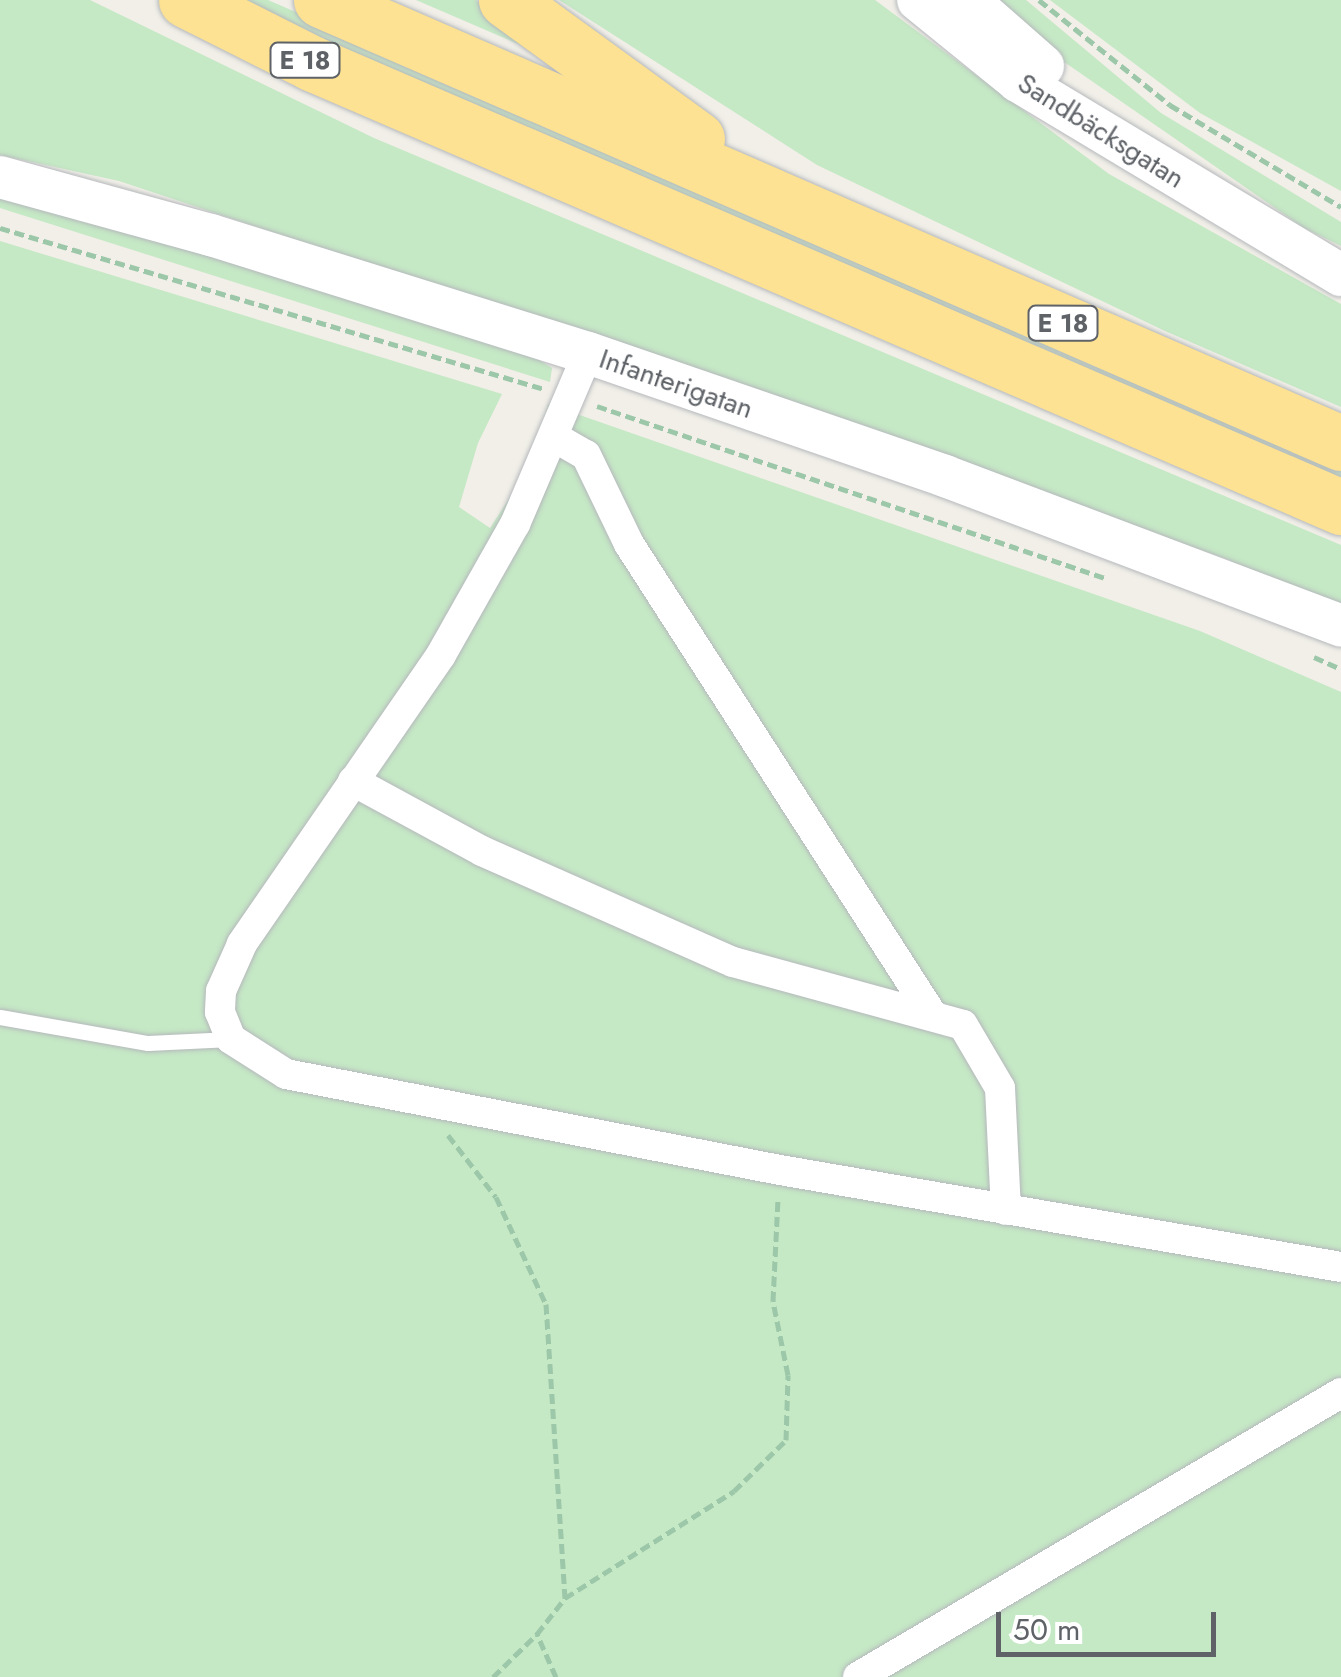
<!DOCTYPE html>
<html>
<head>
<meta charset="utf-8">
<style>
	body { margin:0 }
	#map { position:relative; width:1341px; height:1677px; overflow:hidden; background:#f1efe8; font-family:Jost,sans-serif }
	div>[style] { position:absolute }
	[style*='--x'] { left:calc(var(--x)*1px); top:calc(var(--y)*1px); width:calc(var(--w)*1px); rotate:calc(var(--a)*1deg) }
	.green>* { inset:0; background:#c5e8c5 }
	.path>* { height:5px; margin-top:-2.5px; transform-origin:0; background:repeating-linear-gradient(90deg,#9cc7a9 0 10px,transparent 0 15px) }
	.roads { filter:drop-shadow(0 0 2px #b5b8bc) drop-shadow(0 0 2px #b5b8bc) }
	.lane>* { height:15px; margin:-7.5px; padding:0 7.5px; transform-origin:7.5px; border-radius:7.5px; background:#fff }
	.street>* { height:30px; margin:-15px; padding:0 15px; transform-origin:15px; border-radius:15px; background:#fff }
	.secondary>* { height:42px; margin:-21px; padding:0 21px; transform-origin:21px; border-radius:21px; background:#fff }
	.highway>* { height:55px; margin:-27.5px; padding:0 27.5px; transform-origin:27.5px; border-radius:27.5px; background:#fde293 }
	span { translate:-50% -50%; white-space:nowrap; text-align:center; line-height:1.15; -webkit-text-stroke:10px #fff; paint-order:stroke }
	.shield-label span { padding:2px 8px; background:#fff; border:2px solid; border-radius:8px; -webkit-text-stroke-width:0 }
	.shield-label { font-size:25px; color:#5f6368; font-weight:700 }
	.street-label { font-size:28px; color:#5f6368 }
	.scale { position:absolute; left:996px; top:1612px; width:220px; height:45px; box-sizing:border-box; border:5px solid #5f6368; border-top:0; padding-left:12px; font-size:30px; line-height:35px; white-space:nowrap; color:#5f6368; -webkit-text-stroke:8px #fff; paint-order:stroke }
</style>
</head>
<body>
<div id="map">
	<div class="green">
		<i style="clip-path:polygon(0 0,90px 0,374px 138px,1341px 545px,1341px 607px,1224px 558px,622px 348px,119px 181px,0 155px)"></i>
		<i style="clip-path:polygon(227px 0,268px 0,1341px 464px,1341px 485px)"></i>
		<i style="clip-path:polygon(416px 0,476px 0,548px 57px)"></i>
		<i style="clip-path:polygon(559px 0,875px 0,1109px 174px,1341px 304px,1341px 407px,1165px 331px,817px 165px)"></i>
		<i style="clip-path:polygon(991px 0,1026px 0,1161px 113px,1341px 222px,1341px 246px,1304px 228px,1044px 48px)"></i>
		<i style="clip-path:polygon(1050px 0,1341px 0,1341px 191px,1200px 113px)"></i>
		<i style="clip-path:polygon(0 192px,534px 357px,552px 368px,550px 382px,0 208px)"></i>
		<i style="clip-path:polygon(0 241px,502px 394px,478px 443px,459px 507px,490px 528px,532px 463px,548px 404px,1200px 631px,1341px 692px,1341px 1677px,0 1677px)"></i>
	</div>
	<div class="path">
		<i style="--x:1039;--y:0;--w:168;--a:38.7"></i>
		<i style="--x:1170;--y:105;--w:199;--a:30.8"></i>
		<i style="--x:0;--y:228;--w:567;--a:16.49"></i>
		<i style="--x:597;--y:406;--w:539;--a:18.7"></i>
		<i style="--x:1314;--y:657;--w:30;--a:24"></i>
		<i style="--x:448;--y:1135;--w:78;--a:52.3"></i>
		<i style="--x:496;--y:1197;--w:118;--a:65"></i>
		<i style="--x:546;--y:1304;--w:295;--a:86.3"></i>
		<i style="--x:493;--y:1677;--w:62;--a:-44.3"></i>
		<i style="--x:556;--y:1677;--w:47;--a:-113.8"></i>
		<i style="--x:537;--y:1634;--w:46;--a:-52.1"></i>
		<i style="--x:565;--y:1598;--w:200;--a:-32.3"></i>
		<i style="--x:734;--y:1491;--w:73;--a:-44.4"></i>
		<i style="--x:786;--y:1440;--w:65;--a:-88.2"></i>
		<i style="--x:788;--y:1375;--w:76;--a:-101.5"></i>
		<i style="--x:773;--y:1301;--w:103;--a:-87.2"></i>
	</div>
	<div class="roads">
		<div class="lane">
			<i style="--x:0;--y:1017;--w:150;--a:10"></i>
			<i style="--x:148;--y:1043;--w:83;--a:-2.8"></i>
		</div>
		<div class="street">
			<i style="--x:588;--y:353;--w:186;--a:113.1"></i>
			<i style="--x:515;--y:524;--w:150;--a:119.5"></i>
			<i style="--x:441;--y:655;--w:351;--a:124.6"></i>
			<i style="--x:242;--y:944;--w:51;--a:114.1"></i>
			<i style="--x:221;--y:991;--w:21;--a:93"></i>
			<i style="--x:220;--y:1012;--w:29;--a:68"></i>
			<i style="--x:231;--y:1039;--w:65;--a:32.5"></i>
			<i style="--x:286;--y:1074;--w:503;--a:11"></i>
			<i style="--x:780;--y:1170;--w:569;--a:9.81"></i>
			<i style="--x:556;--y:438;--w:34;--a:30"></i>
			<i style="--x:586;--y:455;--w:99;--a:64.2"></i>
			<i style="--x:629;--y:544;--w:561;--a:57.22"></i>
			<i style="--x:353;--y:781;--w:147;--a:28.5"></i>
			<i style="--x:482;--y:851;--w:274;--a:23.9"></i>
			<i style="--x:733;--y:962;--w:238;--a:15.3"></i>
			<i style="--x:963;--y:1025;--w:73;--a:59.6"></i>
			<i style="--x:1000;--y:1088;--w:122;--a:87.2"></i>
			<i style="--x:858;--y:1677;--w:560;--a:-30.46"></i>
		</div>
		<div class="secondary">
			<i style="--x:918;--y:0;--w:129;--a:39"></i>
			<i style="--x:1018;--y:81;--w:377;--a:31"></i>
			<i style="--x:968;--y:0;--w:100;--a:41.3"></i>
			<i style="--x:0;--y:177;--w:219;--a:15.4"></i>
			<i style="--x:211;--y:235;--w:395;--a:17.4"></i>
			<i style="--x:588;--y:353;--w:378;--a:19"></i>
			<i style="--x:945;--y:476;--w:423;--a:20.7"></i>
		</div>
		<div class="highway">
			<i style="--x:186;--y:0;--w:140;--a:26.7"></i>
			<i style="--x:311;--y:63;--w:1122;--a:23.32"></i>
			<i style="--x:321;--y:0;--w:1112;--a:23.48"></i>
			<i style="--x:506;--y:0;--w:236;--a:36"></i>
		</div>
	</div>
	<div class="shield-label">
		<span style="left:305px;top:60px">E 18</span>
		<span style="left:1063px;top:323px">E 18</span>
	</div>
	<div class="street-label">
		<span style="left:1101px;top:131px;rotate:32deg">Sandbäcksgatan</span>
		<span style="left:676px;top:384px;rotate:19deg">Infanterigatan</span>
	</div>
	<div class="scale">50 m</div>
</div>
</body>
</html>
